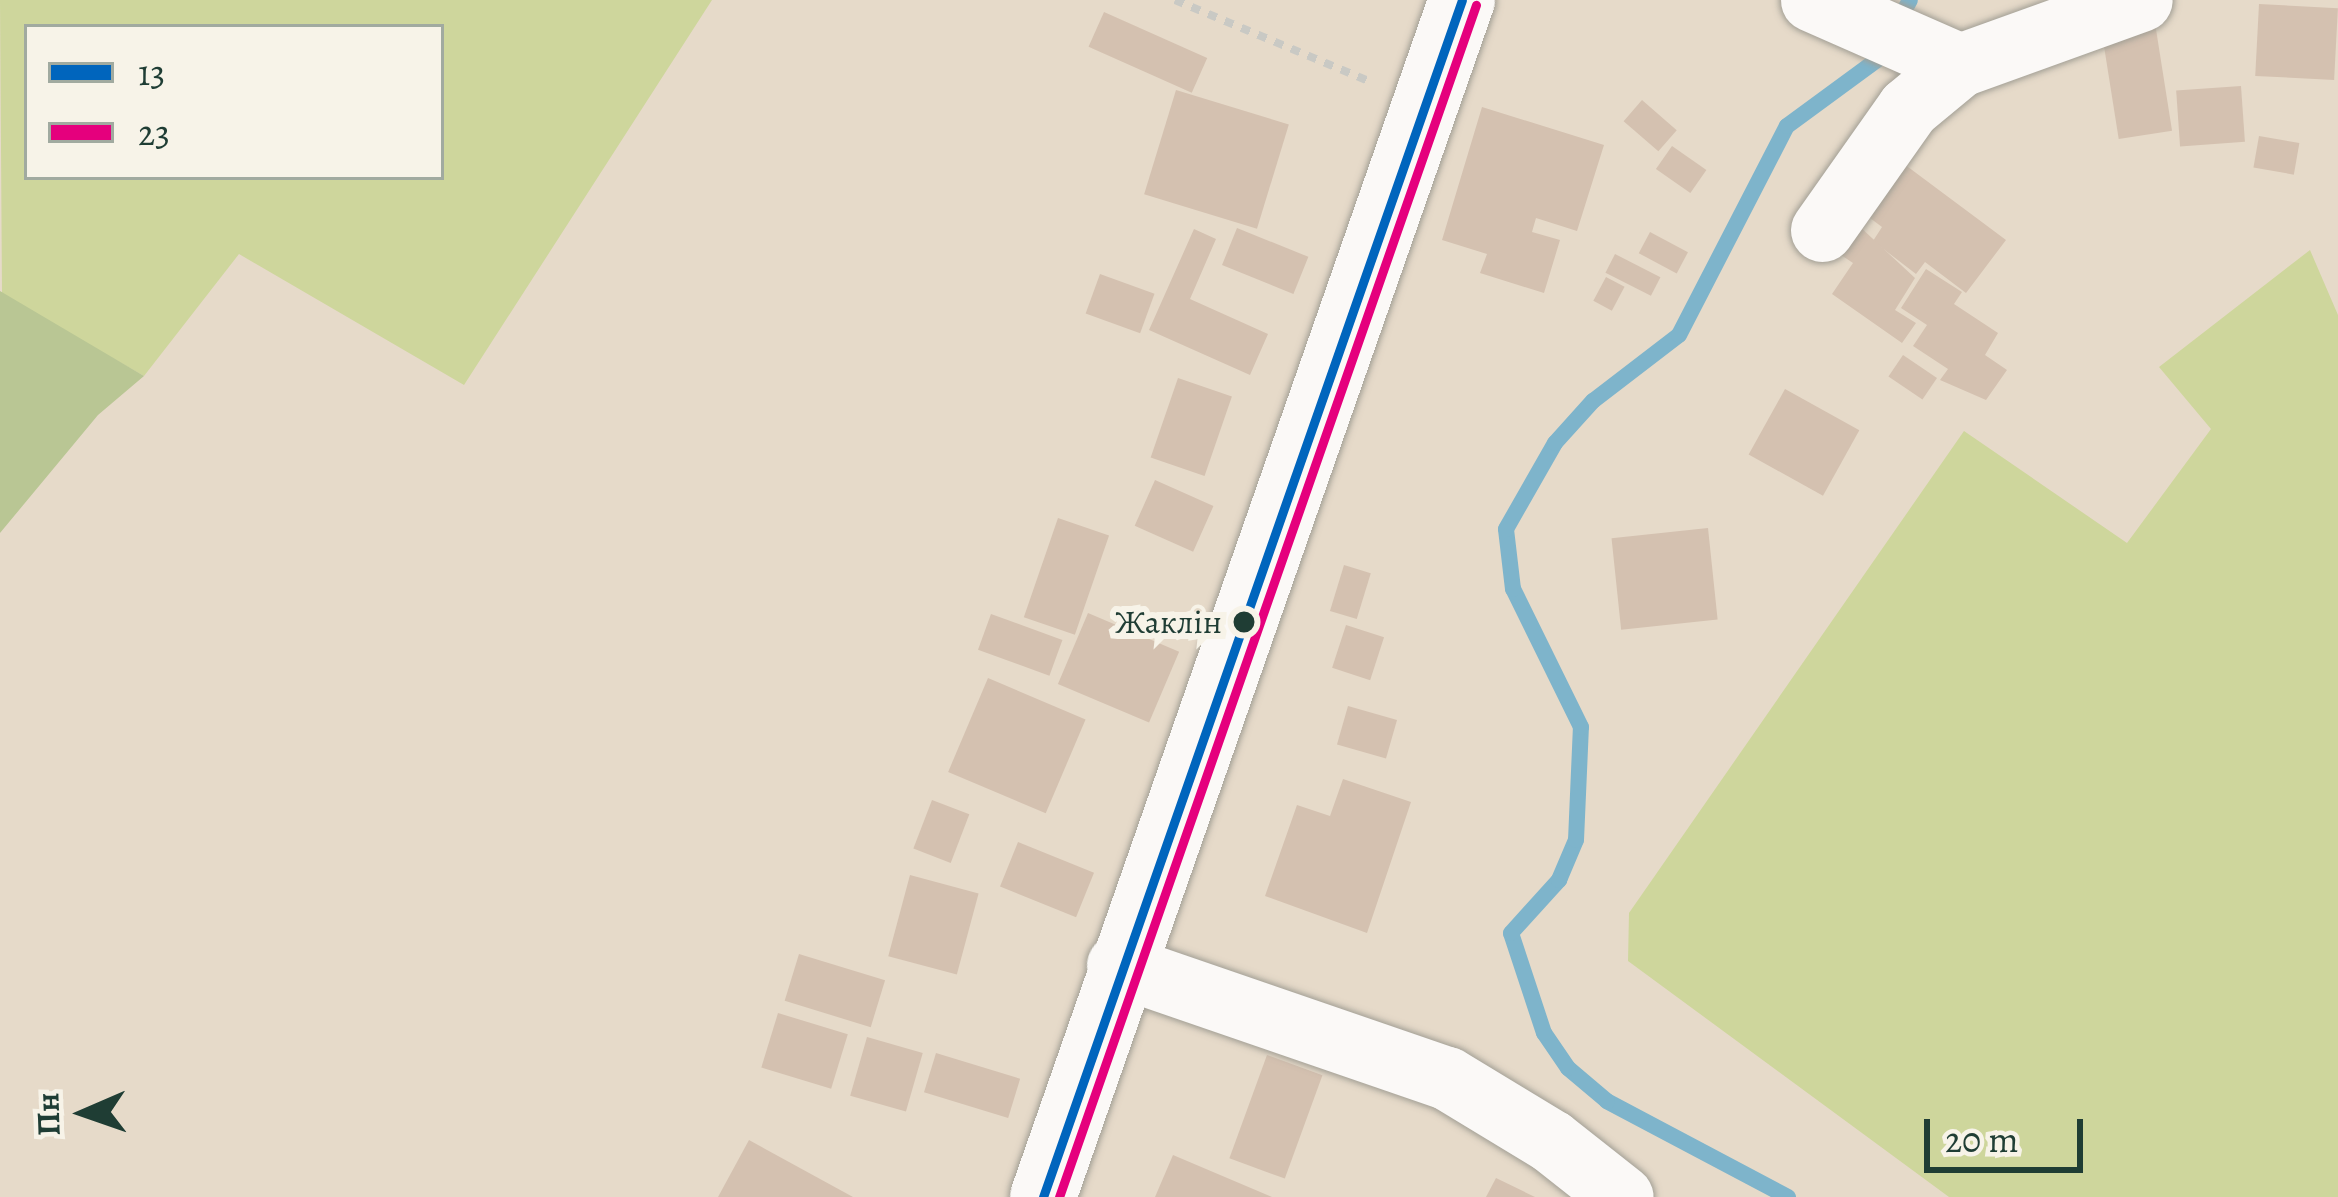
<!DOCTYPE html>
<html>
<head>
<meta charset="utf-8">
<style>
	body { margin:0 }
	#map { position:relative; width:2338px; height:1197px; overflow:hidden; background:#e6dac9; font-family:Alegreya,serif }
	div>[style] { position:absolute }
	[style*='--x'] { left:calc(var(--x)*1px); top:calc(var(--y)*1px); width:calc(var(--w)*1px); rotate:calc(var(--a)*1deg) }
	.green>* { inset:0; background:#ced69c }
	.forest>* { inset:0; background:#b9c694 }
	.stream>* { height:16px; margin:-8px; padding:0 8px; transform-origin:8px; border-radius:8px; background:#7eb4cb }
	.building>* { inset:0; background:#d4c1b0; transform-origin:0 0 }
	.path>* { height:8px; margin-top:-4px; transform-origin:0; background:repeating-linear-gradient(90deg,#c9c9c4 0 9px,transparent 0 18px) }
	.roads { filter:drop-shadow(0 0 3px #a29f95) drop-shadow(0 0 3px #a29f95) }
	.street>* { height:63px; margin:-31.5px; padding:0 31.5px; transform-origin:31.5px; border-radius:31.5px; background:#fbf9f7 }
	.secondary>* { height:66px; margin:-33px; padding:0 33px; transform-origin:33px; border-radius:33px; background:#fbf9f7 }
	.bus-1>* { height:9px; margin:-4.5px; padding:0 4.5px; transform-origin:4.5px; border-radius:4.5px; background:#0065bd }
	.bus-2>* { height:9px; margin:-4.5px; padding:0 4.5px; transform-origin:4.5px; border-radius:4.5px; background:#e5007d }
	.dots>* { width:33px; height:33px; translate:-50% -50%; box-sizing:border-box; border:6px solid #f7f3e8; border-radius:50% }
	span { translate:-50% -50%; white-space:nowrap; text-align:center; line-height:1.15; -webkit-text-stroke:12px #f7f3e8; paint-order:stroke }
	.bus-label { font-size:33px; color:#1f3d34 }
	.right { translate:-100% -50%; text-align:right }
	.legend { position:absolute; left:24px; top:24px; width:420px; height:156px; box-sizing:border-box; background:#f7f3e8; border:3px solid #a1aaa0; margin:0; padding:15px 21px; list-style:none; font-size:36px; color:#1f3d34 }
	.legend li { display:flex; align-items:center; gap:24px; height:60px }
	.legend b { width:60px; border:3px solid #a1aaa0 }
	.north { position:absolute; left:24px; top:1053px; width:120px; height:120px; -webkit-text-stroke:9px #f7f3e8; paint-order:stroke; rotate:268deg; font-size:33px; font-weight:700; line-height:48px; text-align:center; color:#1f3d34 }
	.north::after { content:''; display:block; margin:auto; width:42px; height:54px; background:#1f3d34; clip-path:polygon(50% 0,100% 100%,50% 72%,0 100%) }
	.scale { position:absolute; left:1924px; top:1119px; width:159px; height:54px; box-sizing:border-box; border:6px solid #1f3d34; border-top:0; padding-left:15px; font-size:36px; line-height:42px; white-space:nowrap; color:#1f3d34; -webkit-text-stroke:9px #f7f3e8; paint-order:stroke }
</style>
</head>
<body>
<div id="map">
	<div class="green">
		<i style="clip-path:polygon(evenodd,0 0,712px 0,464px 385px,239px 254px,144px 376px,2px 295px,0 0,27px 27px,441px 27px,441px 177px,27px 177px,27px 27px)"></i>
		<i style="clip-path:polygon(2310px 250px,2338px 315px,2338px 1197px,1949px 1197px,1628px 961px,1629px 913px,1964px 431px,2127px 543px,2211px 429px,2159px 367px)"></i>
	</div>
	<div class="forest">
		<i style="clip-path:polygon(0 291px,144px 376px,98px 415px,0 533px)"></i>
	</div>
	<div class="stream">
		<i style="--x:1788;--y:1197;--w:205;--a:-152.1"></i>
		<i style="--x:1607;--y:1101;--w:51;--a:-139.8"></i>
		<i style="--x:1568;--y:1068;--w:42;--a:-124.4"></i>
		<i style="--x:1544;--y:1033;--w:105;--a:-108.3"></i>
		<i style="--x:1511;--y:933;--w:72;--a:-47.8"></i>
		<i style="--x:1559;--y:880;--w:43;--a:-67"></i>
		<i style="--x:1576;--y:840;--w:113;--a:-87.5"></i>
		<i style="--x:1581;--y:727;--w:154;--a:-116.2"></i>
		<i style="--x:1513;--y:589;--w:60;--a:-96.7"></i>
		<i style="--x:1506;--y:529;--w:99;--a:-60.3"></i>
		<i style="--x:1555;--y:443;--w:57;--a:-47.9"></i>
		<i style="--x:1593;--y:401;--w:108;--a:-37.5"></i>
		<i style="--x:1679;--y:335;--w:235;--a:-62.7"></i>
		<i style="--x:1787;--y:126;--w:112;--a:-36.3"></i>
		<i style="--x:1877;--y:60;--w:68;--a:-61.2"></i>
	</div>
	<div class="building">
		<i style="left:2259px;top:4px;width:79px;height:72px;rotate:3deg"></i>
		<i style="left:1104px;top:12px;width:113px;height:38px;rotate:24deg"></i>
		<i style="left:2155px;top:23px;width:109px;height:54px;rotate:81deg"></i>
		<i style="left:2241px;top:86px;width:56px;height:65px;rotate:86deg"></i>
		<i style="left:1176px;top:90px;width:118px;height:109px;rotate:17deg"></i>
		<i style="left:1642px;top:100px;width:46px;height:28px;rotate:41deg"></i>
		<i style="clip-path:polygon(1482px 107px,1604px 145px,1577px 231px,1536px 218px,1532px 232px,1560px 240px,1544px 293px,1480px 273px,1487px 254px,1442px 240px)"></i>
		<i style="left:2259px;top:136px;width:41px;height:32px;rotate:10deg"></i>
		<i style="left:1672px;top:146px;width:42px;height:28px;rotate:35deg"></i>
		<i style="clip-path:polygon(1904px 164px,2006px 240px,1966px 293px,1925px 262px,1916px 274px,1873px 241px,1882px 227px,1866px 215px)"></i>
		<i style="clip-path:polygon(1858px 225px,1915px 278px,1895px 310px,1916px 323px,1902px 343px,1832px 294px,1853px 263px,1838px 253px)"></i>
		<i style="left:1237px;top:228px;width:77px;height:40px;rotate:22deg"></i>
		<i style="clip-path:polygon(1194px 229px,1216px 239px,1190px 299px,1268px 334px,1250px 375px,1149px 330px)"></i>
		<i style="left:1650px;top:232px;width:43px;height:24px;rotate:28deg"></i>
		<i style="left:1615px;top:254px;width:51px;height:21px;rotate:27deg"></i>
		<i style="clip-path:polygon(1926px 269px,1962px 292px,1954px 304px,1998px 333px,1985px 355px,2007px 370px,1986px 400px,1940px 380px,1948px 369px,1913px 346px,1927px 325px,1901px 308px)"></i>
		<i style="left:1100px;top:274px;width:58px;height:42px;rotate:20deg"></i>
		<i style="left:1606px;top:277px;width:21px;height:27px;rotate:28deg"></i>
		<i style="left:1903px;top:355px;width:41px;height:26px;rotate:34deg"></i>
		<i style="left:1178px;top:378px;width:57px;height:84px;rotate:19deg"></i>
		<i style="left:1785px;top:389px;width:85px;height:75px;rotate:29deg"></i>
		<i style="left:1155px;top:480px;width:64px;height:50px;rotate:24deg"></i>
		<i style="left:1058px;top:518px;width:54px;height:105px;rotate:19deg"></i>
		<i style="left:1708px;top:528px;width:92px;height:97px;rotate:84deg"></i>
		<i style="left:1344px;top:565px;width:28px;height:48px;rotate:17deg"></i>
		<i style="left:1088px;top:613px;width:99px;height:77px;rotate:23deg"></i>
		<i style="left:991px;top:614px;width:76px;height:38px;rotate:20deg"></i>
		<i style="left:1346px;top:625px;width:40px;height:45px;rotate:18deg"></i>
		<i style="left:988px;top:678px;width:106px;height:102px;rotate:23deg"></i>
		<i style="left:1348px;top:706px;width:51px;height:40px;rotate:16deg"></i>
		<i style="clip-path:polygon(1343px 779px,1411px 802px,1367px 933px,1265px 896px,1297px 805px,1330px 816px)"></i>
		<i style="left:932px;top:800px;width:40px;height:52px;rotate:21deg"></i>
		<i style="left:1018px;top:842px;width:82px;height:48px;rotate:22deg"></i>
		<i style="left:910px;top:875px;width:71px;height:84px;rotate:15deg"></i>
		<i style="left:799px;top:954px;width:90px;height:49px;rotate:17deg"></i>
		<i style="left:778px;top:1013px;width:73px;height:57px;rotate:17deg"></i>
		<i style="left:867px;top:1037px;width:58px;height:61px;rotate:16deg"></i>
		<i style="left:936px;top:1053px;width:88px;height:41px;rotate:17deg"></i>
		<i style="left:1267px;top:1055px;width:59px;height:110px;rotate:20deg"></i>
		<i style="clip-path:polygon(749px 1140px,853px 1197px,718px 1197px)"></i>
		<i style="clip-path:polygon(1173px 1155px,1272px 1197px,1155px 1197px)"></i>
		<i style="clip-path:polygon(1496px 1178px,1535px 1197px,1486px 1197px)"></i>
	</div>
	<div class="path">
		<i style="--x:1175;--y:0;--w:215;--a:22.7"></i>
	</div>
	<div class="roads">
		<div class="street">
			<i style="--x:1812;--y:0;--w:162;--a:23.7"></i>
			<i style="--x:1960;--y:65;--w:192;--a:-19.8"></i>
			<i style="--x:1822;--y:230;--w:149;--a:-54.8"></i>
			<i style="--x:1908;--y:108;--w:67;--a:-39.6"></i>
			<i style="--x:1118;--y:965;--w:348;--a:19"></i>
			<i style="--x:1447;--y:1078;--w:122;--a:31.2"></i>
			<i style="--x:1551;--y:1141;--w:90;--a:38.3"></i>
		</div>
		<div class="secondary">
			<i style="--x:1043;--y:1197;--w:1268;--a:-70.71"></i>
		</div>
	</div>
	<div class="bus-1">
		<i style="--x:1043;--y:1197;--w:1268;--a:-70.71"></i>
	</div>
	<div class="bus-2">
		<i style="--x:1059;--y:1197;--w:1263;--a:-70.72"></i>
	</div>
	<div class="dots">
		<i style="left:1244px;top:622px;background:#1f3d34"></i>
	</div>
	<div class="bus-label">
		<span class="right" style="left:1222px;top:622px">Жаклін</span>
	</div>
	<ul class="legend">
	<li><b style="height:15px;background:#0065bd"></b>13</li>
	<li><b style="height:15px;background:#e5007d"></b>23</li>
	</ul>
	<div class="north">Пн</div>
	<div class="scale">20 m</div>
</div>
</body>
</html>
